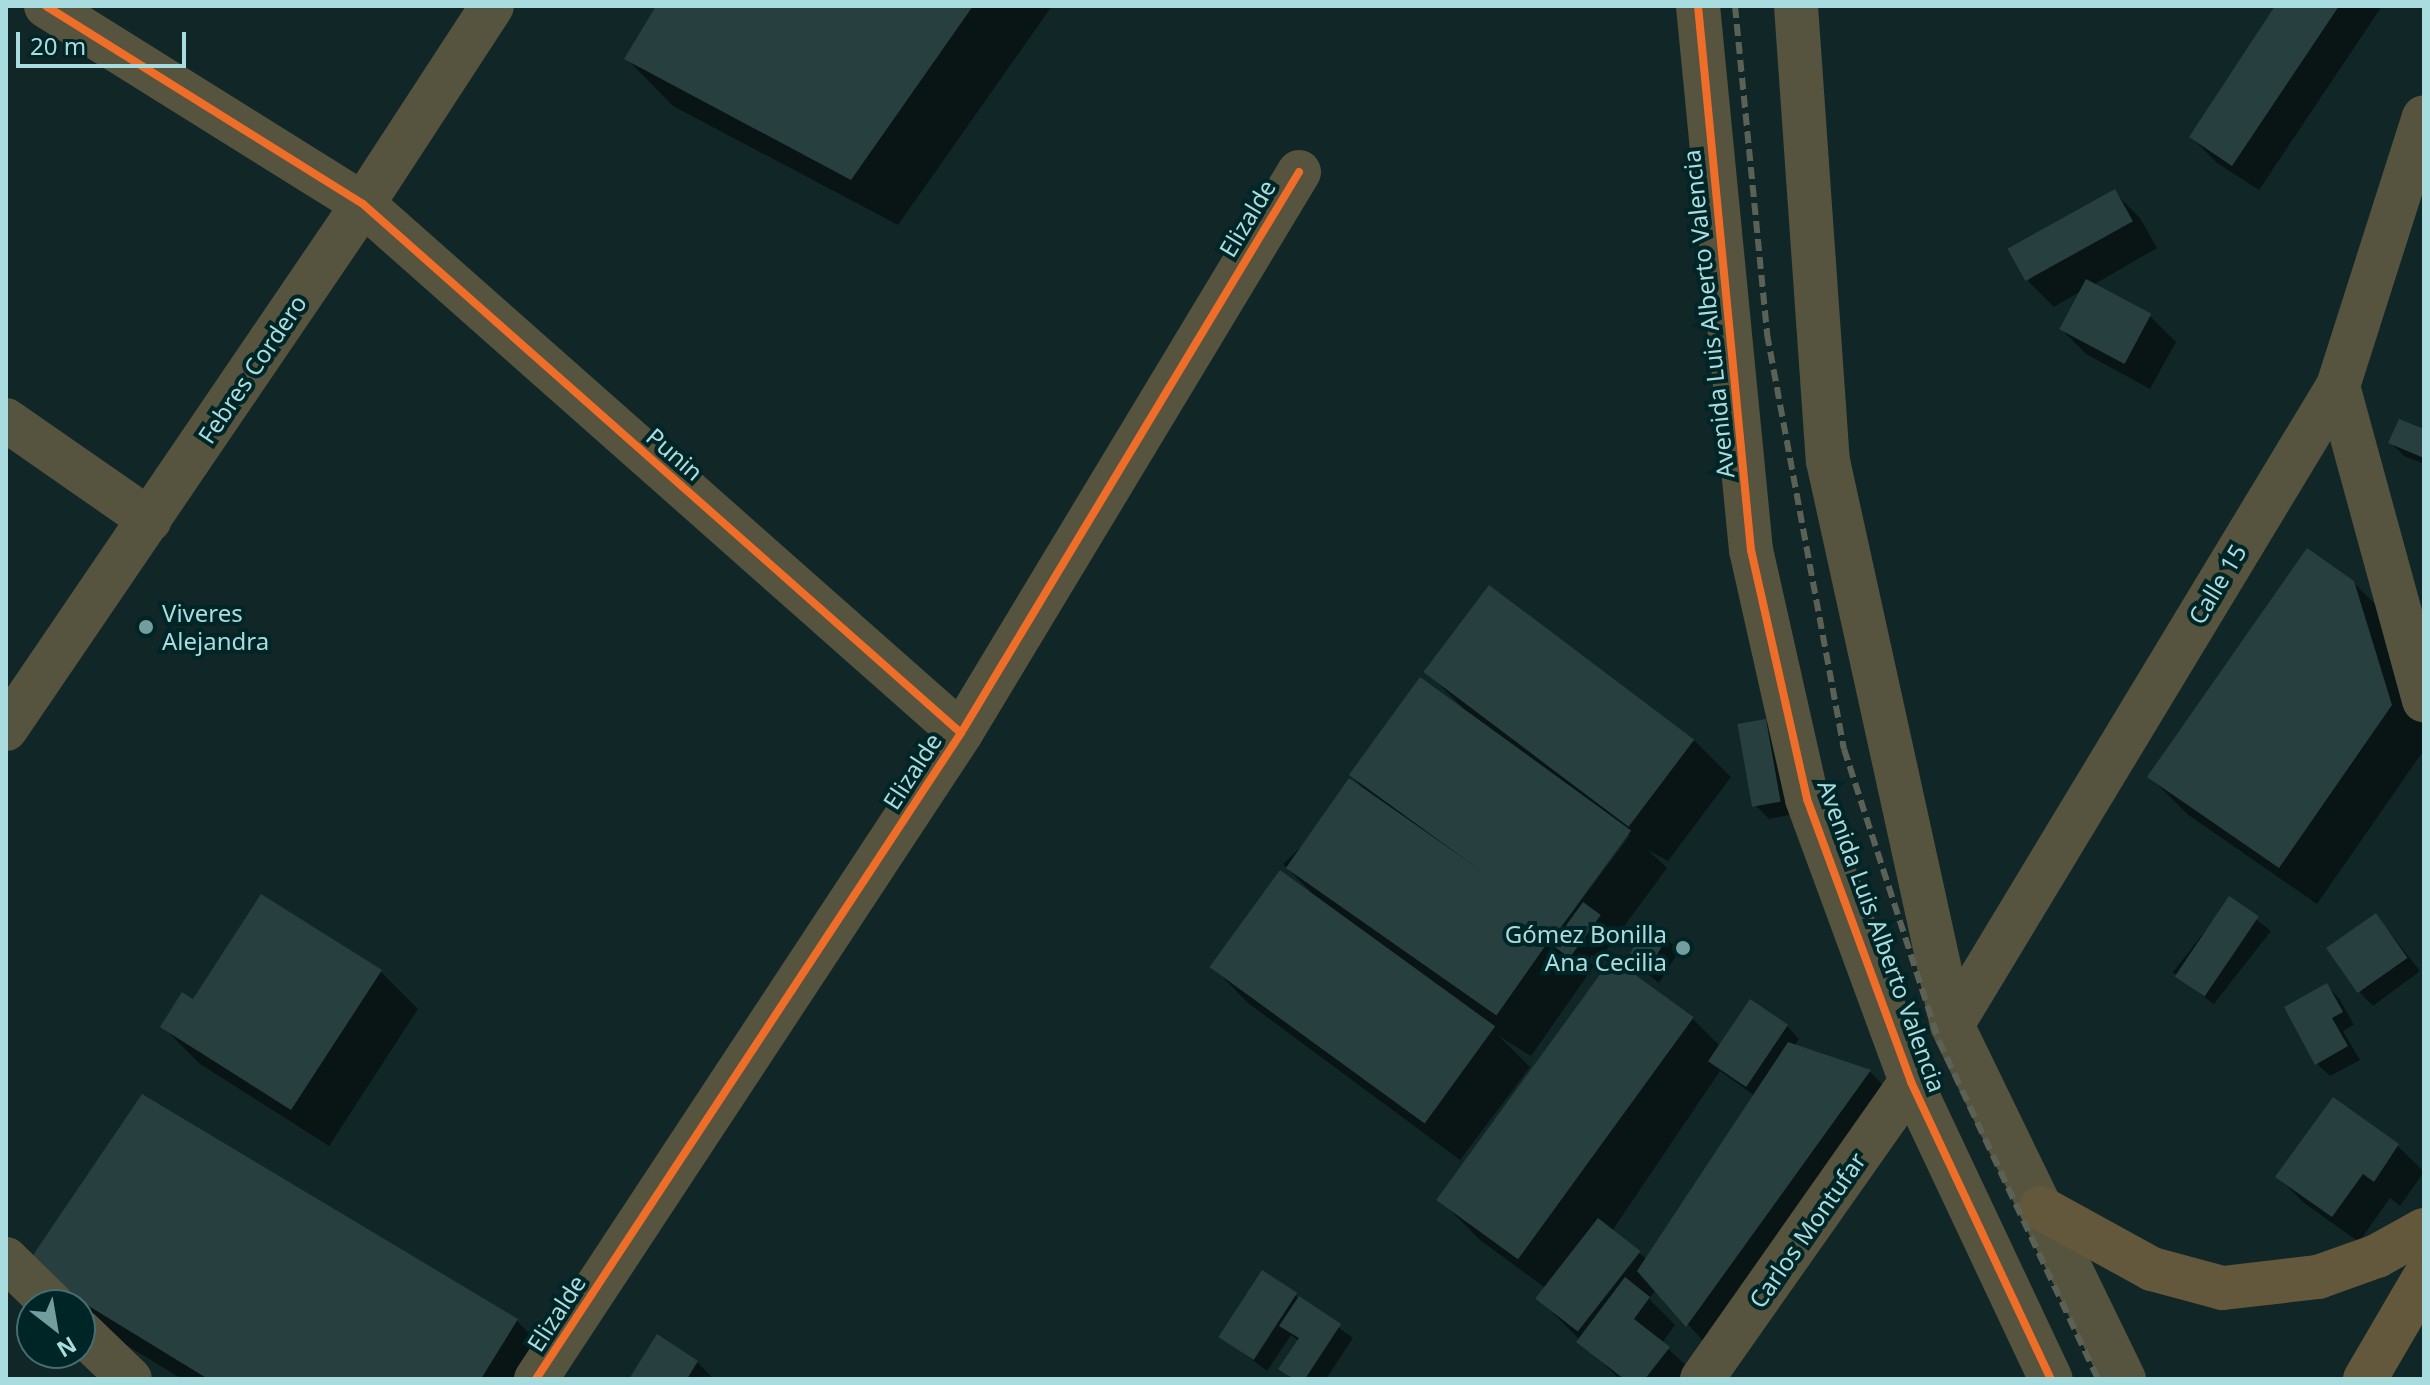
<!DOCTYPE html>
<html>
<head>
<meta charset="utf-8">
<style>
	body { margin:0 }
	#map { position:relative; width:2430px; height:1385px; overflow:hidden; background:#112727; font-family:"Noto Sans",sans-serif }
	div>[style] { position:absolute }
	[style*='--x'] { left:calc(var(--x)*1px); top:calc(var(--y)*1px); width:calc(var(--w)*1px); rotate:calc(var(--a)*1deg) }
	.shadow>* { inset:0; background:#0007; transform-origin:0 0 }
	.building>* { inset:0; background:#283f40; transform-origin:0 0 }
	.minor>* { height:44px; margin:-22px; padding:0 22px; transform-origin:22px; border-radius:22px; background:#56533e }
	.primary>* { height:44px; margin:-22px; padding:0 22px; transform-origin:22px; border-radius:22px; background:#63583b }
	.rail>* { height:6px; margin-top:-3px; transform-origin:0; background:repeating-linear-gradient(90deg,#5c6156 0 12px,transparent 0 18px) }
	.cycleway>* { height:8px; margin:-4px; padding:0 4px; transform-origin:4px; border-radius:4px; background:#ee6e29 }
	.dots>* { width:22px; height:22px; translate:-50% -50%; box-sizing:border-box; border:4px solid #002527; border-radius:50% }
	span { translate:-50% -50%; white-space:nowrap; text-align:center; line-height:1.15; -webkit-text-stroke:8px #002527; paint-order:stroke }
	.street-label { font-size:24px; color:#a9dcdf }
	.poi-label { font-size:24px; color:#a9dcdf }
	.left { translate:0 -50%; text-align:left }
	.right { translate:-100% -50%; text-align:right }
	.frame { position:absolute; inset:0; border:8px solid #a9dcdf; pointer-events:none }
	.north { position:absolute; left:16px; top:1289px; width:80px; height:80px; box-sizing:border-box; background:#002527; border:2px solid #446e71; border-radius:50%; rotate:149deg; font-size:22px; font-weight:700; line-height:32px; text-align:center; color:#a9dcdf }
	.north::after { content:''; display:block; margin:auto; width:28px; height:36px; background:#749d9f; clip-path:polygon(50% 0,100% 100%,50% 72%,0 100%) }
	.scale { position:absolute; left:16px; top:32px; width:170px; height:36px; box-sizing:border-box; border:4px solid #a9dcdf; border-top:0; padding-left:10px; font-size:24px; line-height:28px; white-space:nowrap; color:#a9dcdf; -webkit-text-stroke:6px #002527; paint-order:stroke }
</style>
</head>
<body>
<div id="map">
	<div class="shadow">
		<i style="clip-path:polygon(659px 6px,1052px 6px,898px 225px,673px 106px,627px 59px)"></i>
		<i style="clip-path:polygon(2278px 6px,2382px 6px,2259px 190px,2217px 163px,2191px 137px)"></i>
		<i style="clip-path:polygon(2114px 192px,2140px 218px,2157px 248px,2093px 285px,2150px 316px,2176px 342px,2150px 389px,2086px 354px,2060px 328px,2081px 291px,2054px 307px,2028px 281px)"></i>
		<i style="clip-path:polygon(2424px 431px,2424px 464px,2404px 456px,2391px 443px)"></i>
		<i style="clip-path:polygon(2353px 582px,2391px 620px,2424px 730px,2424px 750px,2317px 904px,2187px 814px,2150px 777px)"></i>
		<i style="clip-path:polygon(evenodd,1427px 672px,1693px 739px,1731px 777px,1668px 861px,1648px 850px,1667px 868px,1599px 960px,1592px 955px,1588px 960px,1594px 966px,1531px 1056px,1499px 1036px,1530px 1067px,1460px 1160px,1248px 1003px,1211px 965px,1310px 891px,1283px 864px,1363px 788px,1350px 774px,1463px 708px,1427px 672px,1625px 835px,1630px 835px,1556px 934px,1553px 931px,1625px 835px)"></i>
		<i style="clip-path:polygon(1765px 721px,1778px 734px,1793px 814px,1769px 819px,1756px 806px)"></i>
		<i style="left:2230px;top:899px;width:52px;height:93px;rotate:38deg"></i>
		<i style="clip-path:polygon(2376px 915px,2420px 971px,2373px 1006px,2360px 993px)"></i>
		<i style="clip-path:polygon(1666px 938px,1679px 951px,1659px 983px,1627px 958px)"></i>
		<i style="clip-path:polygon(evenodd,1613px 960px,1693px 1019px,1720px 1046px,1787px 1026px,1799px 1039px,1794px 1046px,1870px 1072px,1907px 1109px,1724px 1363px,1656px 1290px,1649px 1299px,1675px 1325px,1662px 1343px,1695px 1374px,1691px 1379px,1619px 1379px,1539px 1299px,1547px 1289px,1480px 1240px,1443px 1203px,1613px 960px,1720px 1071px,1755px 1096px,1647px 1259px,1612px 1231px,1720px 1071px)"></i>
		<i style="clip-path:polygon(380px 971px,418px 1009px,329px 1146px,200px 1064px,162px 1026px,193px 1002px)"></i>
		<i style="clip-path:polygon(2326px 985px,2339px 998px,2354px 1025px,2343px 1031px,2360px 1060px,2330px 1076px,2317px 1064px)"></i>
		<i style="clip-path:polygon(2333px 1100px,2398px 1146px,2424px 1172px,2400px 1206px,2390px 1198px,2359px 1242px,2304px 1203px,2278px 1177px)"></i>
		<i style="clip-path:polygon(28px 1267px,517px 1321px,563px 1367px,556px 1379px,182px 1379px,80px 1317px,80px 1305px,66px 1305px)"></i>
		<i style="clip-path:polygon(1263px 1272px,1353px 1338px,1326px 1379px,1291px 1379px,1281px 1369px,1299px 1341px,1291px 1335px,1267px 1371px,1220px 1336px)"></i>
		<i style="clip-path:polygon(697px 1362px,714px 1379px,631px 1379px)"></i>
	</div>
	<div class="building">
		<i style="clip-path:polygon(656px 6px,973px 6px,851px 180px,624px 59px)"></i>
		<i style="clip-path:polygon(2275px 6px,2339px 6px,2232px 166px,2189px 137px)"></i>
		<i style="left:2115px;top:189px;width:37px;height:123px;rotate:61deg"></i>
		<i style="left:2086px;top:279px;width:74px;height:57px;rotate:28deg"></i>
		<i style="clip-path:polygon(2399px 419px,2424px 429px,2424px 458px,2388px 443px)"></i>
		<i style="clip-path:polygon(2307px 548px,2354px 581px,2392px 705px,2279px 868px,2147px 777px)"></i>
		<i style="left:1489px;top:585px;width:257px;height:109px;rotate:37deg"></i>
		<i style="left:1420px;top:677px;width:261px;height:121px;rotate:36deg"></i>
		<i style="left:1766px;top:719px;width:84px;height:29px;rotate:80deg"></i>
		<i style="left:1349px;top:778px;width:257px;height:110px;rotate:35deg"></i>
		<i style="left:1280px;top:870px;width:266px;height:120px;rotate:36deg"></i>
		<i style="clip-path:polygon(261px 894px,382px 970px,291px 1110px,160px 1027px,182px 992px,193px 999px)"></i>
		<i style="left:2229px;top:896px;width:36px;height:97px;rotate:34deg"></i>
		<i style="left:1583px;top:902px;width:22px;height:53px;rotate:36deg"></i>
		<i style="left:2376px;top:913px;width:55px;height:61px;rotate:55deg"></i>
		<i style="left:1647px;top:924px;width:24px;height:40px;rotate:30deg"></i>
		<i style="left:1612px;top:958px;width:101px;height:299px;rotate:36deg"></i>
		<i style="clip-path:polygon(2327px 983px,2343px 1012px,2332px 1018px,2348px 1046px,2315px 1065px,2284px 1007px)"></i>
		<i style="left:1750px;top:999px;width:46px;height:75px;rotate:34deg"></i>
		<i style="clip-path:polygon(1788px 1042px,1871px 1070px,1686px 1327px,1637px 1271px)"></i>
		<i style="clip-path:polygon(142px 1094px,518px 1319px,481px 1379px,208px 1379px,25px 1267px)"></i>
		<i style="clip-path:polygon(2333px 1097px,2399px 1144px,2374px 1182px,2363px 1174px,2332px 1217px,2275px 1177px)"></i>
		<i style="left:1598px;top:1218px;width:54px;height:102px;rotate:38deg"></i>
		<i style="left:1262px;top:1270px;width:42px;height:80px;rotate:33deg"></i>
		<i style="clip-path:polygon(1625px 1277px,1650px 1297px,1634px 1319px,1670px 1347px,1645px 1379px,1624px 1379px,1576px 1342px)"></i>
		<i style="clip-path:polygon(1299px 1296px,1341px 1324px,1305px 1379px,1293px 1379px,1278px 1369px,1299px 1338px,1279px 1326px)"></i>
		<i style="clip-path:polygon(657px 1334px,698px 1361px,687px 1379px,629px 1379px)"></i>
	</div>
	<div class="minor">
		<i style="--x:46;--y:6;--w:374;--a:32"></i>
		<i style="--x:363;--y:204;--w:798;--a:41.5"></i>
		<i style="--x:1698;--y:6;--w:547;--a:84.44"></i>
		<i style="--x:1751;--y:550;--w:255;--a:77.3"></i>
		<i style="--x:1807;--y:799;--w:302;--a:69.8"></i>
		<i style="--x:1911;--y:1082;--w:328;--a:64.8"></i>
		<i style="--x:1796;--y:6;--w:456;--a:86"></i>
		<i style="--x:1828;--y:461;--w:577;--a:77.6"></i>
		<i style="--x:1952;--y:1025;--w:394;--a:64.1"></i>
		<i style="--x:2338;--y:386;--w:326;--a:74.7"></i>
		<i style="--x:6;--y:420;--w:175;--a:34.8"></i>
		<i style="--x:6;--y:729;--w:635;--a:-55.78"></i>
		<i style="--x:363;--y:204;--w:236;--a:-56.9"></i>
		<i style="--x:1952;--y:1025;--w:747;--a:-58.87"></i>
		<i style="--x:2338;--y:386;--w:282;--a:-72.3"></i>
		<i style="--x:6;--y:1259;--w:66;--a:44.4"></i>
		<i style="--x:80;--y:1331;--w:69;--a:43.8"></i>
		<i style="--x:536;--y:1379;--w:773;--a:-56.66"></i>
		<i style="--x:961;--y:733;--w:655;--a:-58.93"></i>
		<i style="--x:1702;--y:1379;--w:363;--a:-54.9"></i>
	</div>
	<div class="primary">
		<i style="--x:2041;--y:1208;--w:127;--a:28.8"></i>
		<i style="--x:2152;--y:1269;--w:73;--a:15"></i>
		<i style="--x:2223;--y:1288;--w:96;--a:-6.6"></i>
		<i style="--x:2318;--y:1277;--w:63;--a:-19.6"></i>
		<i style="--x:2377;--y:1256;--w:54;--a:-29"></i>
		<i style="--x:2365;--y:1379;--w:117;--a:-59.7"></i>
	</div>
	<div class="rail">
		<i style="--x:1735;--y:6;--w:330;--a:84.4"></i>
		<i style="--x:1767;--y:334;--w:422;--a:79.5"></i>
		<i style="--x:1844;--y:749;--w:307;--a:72"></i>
		<i style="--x:1939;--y:1041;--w:374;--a:64.8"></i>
	</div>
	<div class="cycleway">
		<i style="--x:46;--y:6;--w:374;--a:32"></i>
		<i style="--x:363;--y:204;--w:798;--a:41.5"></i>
		<i style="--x:1698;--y:6;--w:547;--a:84.44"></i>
		<i style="--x:1751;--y:550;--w:255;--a:77.3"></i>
		<i style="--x:1807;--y:799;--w:302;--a:69.8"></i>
		<i style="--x:1911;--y:1082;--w:328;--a:64.8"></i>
		<i style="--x:536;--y:1379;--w:773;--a:-56.66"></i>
		<i style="--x:961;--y:733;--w:655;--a:-58.93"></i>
	</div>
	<div class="dots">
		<i style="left:146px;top:627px;background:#749d9f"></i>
		<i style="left:1683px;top:948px;background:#749d9f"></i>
	</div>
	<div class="street-label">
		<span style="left:1247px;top:218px;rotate:-59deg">Elizalde</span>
		<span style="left:1708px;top:314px;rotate:-96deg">Avenida Luis Alberto Valencia</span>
		<span style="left:252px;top:369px;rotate:-56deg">Febres Cordero</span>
		<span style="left:675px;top:454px;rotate:41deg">Punin</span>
		<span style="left:2217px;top:584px;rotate:-59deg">Calle 15</span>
		<span style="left:912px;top:771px;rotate:-57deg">Elizalde</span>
		<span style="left:1882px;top:936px;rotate:70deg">Avenida Luis Alberto Valencia</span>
		<span style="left:1807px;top:1230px;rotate:-55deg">Carlos Montufar</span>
		<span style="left:556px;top:1313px;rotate:-57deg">Elizalde</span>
	</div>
	<div class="poi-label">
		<span class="left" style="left:162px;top:627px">Viveres<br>Alejandra</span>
		<span class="right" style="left:1667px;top:948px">Gómez Bonilla<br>Ana Cecilia</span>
	</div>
	<div class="frame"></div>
	<div class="north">N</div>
	<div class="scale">20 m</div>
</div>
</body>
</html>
